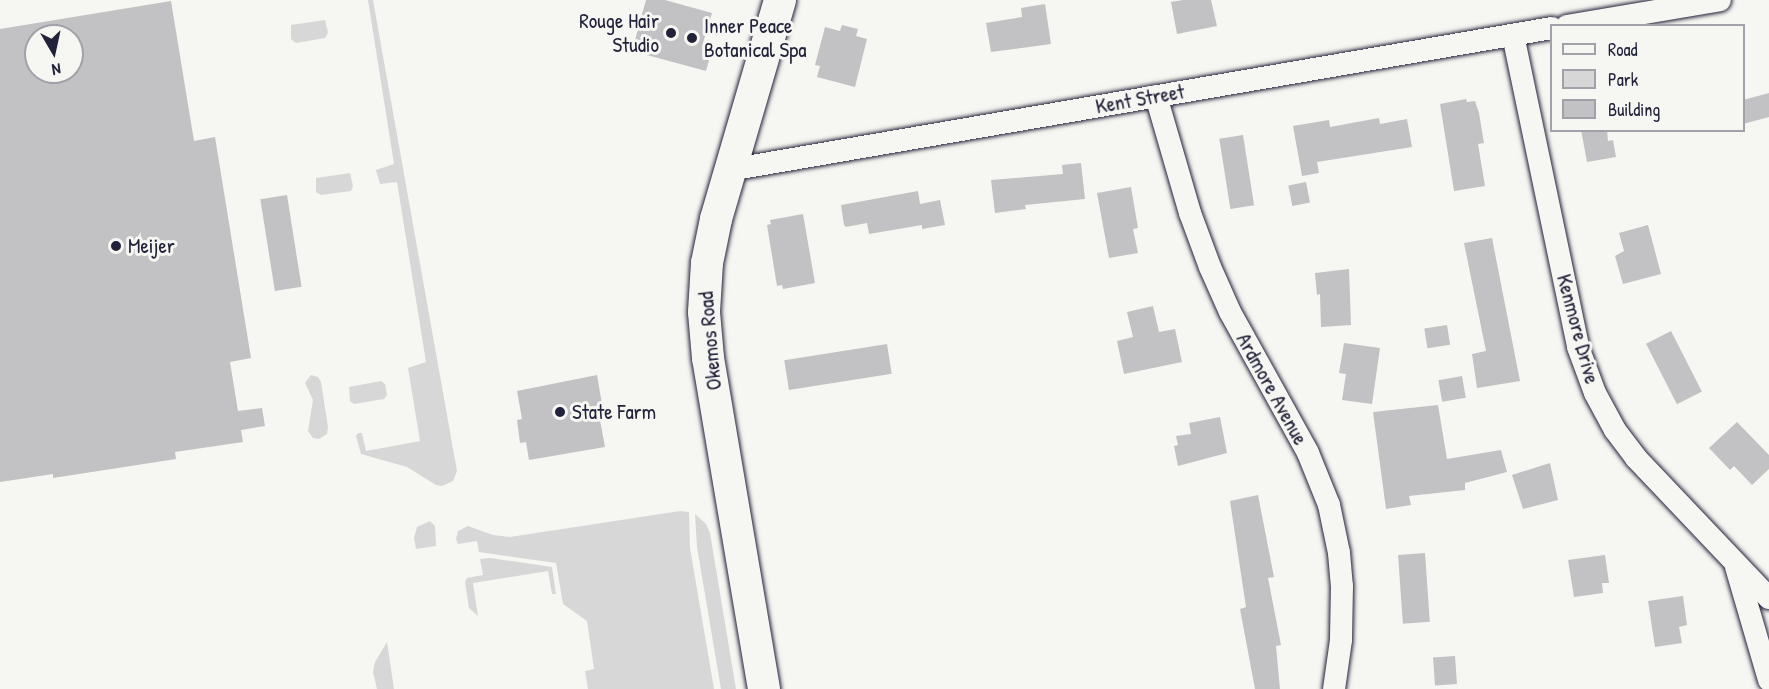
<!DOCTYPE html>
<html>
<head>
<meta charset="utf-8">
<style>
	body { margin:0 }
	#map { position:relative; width:1769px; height:689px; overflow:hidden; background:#f6f6f2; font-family:"Patrick Hand",sans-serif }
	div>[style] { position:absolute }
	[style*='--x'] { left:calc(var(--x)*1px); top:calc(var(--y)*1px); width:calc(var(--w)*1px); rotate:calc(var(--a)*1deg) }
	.green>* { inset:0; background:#d7d7d7 }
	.building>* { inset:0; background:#c2c2c4; transform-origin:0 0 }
	.roads { filter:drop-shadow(0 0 2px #22223b) drop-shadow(0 0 2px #22223b) }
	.street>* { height:22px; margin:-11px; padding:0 11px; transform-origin:11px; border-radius:11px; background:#f6f6f2 }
	.secondary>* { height:32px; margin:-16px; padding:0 16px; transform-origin:16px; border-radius:16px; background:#f6f6f2 }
	.dots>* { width:16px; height:16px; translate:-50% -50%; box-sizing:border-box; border:3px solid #f6f6f2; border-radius:50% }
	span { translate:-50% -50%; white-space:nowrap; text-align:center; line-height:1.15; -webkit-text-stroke:6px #f6f6f2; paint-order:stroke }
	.poi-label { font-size:21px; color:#22223b }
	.right { translate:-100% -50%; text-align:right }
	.left { translate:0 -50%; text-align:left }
	.street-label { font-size:21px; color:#22223b }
	.legend { position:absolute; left:1550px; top:24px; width:195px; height:108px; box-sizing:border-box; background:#f6f6f2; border:2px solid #a1a1a9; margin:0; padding:8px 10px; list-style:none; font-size:18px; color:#22223b }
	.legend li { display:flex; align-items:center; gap:12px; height:30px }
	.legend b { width:30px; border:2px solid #a1a1a9 }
	.north { position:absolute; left:24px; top:24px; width:60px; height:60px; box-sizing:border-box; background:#f6f6f2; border:2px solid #a1a1a9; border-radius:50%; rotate:171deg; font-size:16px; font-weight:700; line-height:24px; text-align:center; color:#22223b }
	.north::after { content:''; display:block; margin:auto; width:21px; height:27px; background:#22223b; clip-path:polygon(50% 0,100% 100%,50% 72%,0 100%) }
</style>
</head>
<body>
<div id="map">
	<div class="green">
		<i style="clip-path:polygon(368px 0,373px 0,457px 471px,453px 481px,442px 486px,436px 485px,407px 467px,361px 454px,356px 436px,358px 433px,362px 433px,366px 451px,420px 441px,408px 368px,426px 362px,397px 182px,380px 184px,376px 170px,394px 164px)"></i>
		<i style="clip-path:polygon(325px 20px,328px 33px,325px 38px,296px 43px,291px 39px,291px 25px)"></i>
		<i style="clip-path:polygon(350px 173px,353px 186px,351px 191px,321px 195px,316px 192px,316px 178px)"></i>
		<i style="clip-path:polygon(311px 375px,318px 377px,321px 382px,328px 427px,327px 434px,319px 439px,313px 438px,308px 431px,313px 400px,305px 383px)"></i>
		<i style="clip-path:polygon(381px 381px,385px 384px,387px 395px,384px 399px,354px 404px,350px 401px,349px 387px)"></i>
		<i style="clip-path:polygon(680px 511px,689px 512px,690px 548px,714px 689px,588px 689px,585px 671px,594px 669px,587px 621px,563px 604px,556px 563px,479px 552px,477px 541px,458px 544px,456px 539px,458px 531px,468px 526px,493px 535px,510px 537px)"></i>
		<i style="clip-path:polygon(695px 514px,706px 524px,710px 533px,736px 689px,721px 689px,697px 547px)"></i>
		<i style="clip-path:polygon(430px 521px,435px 526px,436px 546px,416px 549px,414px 538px,417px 527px)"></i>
		<i style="clip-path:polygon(490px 558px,552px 567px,556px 594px,552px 594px,548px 571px,473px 583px,478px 616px,469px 608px,465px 582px,467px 578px,483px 575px,480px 559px)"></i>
		<i style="clip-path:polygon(387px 642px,394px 689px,377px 689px,373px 672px,375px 662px)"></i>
	</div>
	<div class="building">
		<i style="clip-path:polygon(646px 0,665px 0,712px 13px,703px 43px,713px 46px,706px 71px,632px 51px)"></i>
		<i style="clip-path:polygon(1183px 0,1211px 0,1217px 26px,1177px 34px,1171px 2px)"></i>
		<i style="clip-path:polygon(evenodd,171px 1px,194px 141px,215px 137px,251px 358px,230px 362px,238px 411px,262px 408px,265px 426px,241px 430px,243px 442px,175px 452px,176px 459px,53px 478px,53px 474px,0 482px,0 29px,171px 1px,36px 36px,72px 36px,72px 72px,36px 72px,36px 36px)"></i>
		<i style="clip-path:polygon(1045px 4px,1051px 44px,991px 52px,986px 23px,1022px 17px,1021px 8px)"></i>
		<i style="clip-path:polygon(842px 25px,858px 29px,856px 36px,867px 39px,855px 87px,817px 77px,820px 66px,815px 65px,825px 27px,840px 31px)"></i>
		<i style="clip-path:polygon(1769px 93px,1769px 117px,1743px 124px,1743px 100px)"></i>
		<i style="clip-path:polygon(1466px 99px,1467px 102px,1475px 101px,1479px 113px,1484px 143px,1478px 144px,1485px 186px,1454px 191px,1440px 104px)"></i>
		<i style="clip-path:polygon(1379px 118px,1380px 124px,1407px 119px,1412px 147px,1317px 162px,1319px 173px,1302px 176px,1293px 126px,1329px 120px,1330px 127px)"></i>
		<i style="clip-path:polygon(1581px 130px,1607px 130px,1608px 141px,1613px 140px,1616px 157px,1587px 162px)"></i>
		<i style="left:1243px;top:135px;width:71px;height:24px;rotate:81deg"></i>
		<i style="clip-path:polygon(1081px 163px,1085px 199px,1025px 205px,1026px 209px,995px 213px,991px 180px,1063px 174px,1062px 165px)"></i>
		<i style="left:1306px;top:182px;width:21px;height:18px;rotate:79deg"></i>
		<i style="clip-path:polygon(1131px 187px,1138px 228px,1133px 229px,1138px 253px,1109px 258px,1097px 193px)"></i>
		<i style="clip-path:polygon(918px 191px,920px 204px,940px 200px,945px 225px,922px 229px,922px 225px,869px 234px,867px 223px,846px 227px,844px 225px,841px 205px)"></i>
		<i style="left:287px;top:195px;width:93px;height:27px;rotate:81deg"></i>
		<i style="clip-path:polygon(803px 214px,815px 283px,783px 289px,782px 285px,777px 286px,767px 225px,771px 224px,770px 220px)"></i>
		<i style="clip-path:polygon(1648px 225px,1661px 274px,1623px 284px,1615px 256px,1624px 251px,1619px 233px)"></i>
		<i style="clip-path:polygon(1492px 238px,1520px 381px,1477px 388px,1472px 354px,1486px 351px,1464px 243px)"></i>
		<i style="clip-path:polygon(1349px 269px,1351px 325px,1321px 327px,1320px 294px,1317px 295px,1315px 273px)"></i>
		<i style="clip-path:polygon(1153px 306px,1159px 332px,1175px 329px,1182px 362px,1124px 374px,1117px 341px,1133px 337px,1127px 312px)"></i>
		<i style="left:1447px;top:325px;width:20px;height:23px;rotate:81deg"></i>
		<i style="left:1671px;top:331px;width:68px;height:28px;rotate:63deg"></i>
		<i style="clip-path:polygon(1344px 343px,1380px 348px,1372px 404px,1342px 400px,1346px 374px,1339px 373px)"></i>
		<i style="left:887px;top:344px;width:30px;height:104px;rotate:81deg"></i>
		<i style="clip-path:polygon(597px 375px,602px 404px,597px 404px,605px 447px,529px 460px,526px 442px,520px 443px,517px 420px,522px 419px,517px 391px)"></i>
		<i style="left:1462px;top:376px;width:22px;height:24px;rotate:80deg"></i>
		<i style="clip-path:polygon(1438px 405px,1447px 459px,1501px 450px,1507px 472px,1465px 483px,1465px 490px,1409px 496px,1411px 505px,1386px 509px,1373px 412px)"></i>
		<i style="clip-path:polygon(1220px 417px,1227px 453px,1178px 466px,1174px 446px,1178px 445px,1176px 436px,1191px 434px,1189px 423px)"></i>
		<i style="clip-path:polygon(1737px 422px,1769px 455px,1769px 469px,1752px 485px,1734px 466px,1730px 470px,1709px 448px)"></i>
		<i style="clip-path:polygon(1550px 463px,1558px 500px,1523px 509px,1512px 475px)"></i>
		<i style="clip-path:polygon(1258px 495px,1274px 577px,1268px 578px,1281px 645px,1276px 646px,1280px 689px,1255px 689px,1240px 609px,1246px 607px,1230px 501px)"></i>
		<i style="left:1425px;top:553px;width:69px;height:27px;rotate:86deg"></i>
		<i style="clip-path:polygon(1605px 555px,1609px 583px,1602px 583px,1603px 593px,1574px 597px,1568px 560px)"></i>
		<i style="clip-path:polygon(1683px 596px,1687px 625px,1679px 627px,1682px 643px,1655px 647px,1648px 601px)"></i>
		<i style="left:1455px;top:656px;width:28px;height:22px;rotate:86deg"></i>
	</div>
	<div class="roads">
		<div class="street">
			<i style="--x:1567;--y:26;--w:155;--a:-9.6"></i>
			<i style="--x:1513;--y:35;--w:319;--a:78.2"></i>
			<i style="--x:1578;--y:347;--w:49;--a:69.7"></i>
			<i style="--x:1595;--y:393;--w:42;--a:61.6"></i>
			<i style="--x:1615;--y:430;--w:35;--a:53"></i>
			<i style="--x:1636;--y:458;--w:193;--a:46.5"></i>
			<i style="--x:1156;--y:96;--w:122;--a:73.8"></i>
			<i style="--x:1190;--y:213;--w:58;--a:69.7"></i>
			<i style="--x:1210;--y:267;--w:49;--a:66"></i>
			<i style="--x:1230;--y:312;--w:161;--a:61"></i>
			<i style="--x:1308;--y:453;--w:56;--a:68"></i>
			<i style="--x:1329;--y:505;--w:49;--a:78.2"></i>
			<i style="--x:1339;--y:553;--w:33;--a:85"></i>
			<i style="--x:1342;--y:586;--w:54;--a:91.1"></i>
			<i style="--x:1341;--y:640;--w:49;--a:98.1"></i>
			<i style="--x:729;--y:170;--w:835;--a:-9.79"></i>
			<i style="--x:1736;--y:567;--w:118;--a:73.7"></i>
		</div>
		<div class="secondary">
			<i style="--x:764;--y:689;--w:336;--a:-99.6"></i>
			<i style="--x:708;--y:358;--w:46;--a:-95"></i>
			<i style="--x:704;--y:312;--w:49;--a:-86.5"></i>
			<i style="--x:707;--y:263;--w:45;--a:-78.4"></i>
			<i style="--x:716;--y:219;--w:228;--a:-73.7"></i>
		</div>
	</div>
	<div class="dots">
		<i style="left:671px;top:33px;background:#22223b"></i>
		<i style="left:692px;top:38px;background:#22223b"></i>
		<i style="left:116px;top:246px;background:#22223b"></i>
		<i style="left:560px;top:412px;background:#22223b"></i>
	</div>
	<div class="poi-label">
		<span class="right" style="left:659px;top:33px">Rouge Hair<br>Studio</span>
		<span class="left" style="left:704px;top:38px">Inner Peace<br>Botanical Spa</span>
		<span class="left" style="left:128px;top:246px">Meijer</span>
		<span class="left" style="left:572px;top:412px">State Farm</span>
	</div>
	<div class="street-label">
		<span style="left:1140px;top:99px;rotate:-10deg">Kent Street</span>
		<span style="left:1578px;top:329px;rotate:75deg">Kenmore Drive</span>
		<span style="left:710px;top:341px;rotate:-95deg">Okemos Road</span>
		<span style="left:1272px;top:389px;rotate:61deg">Ardmore Avenue</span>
	</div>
	<ul class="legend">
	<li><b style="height:8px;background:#f6f6f2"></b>Road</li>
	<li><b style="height:16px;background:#d7d7d7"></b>Park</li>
	<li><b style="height:16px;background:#c2c2c4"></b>Building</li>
	</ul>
	<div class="north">N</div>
</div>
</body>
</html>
